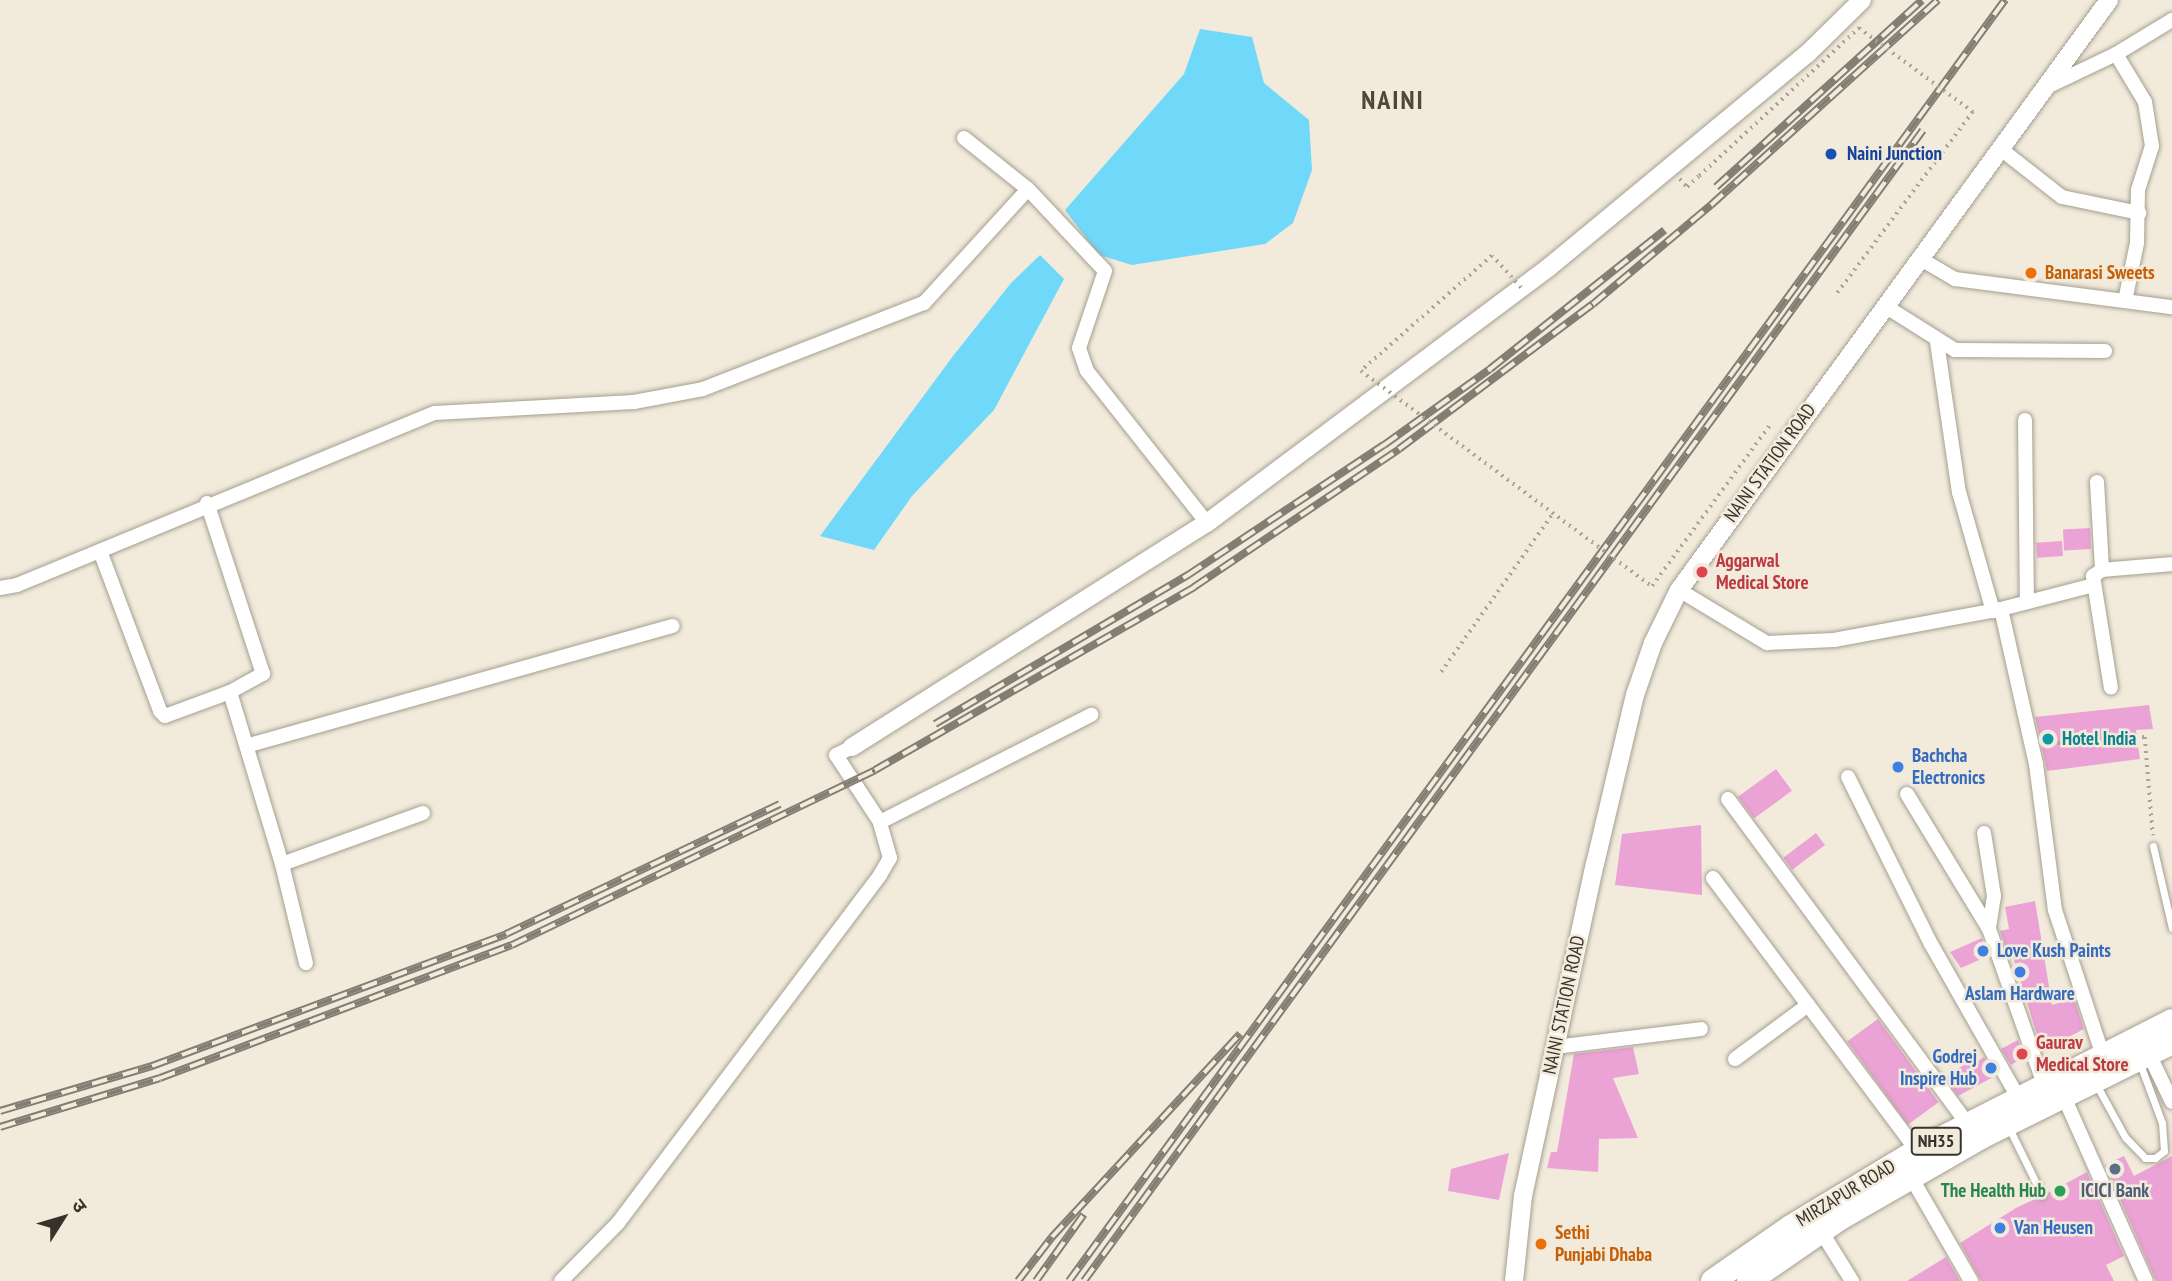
<!DOCTYPE html>
<html>
<head>
<meta charset="utf-8">
<style>
	body { margin:0 }
	#map { position:relative; width:2172px; height:1281px; overflow:hidden; background:#f2ebdc; font-family:"PT Sans Narrow","Noto Sans Devanagari",sans-serif }
	div>[style] { position:absolute }
	[style*='--x'] { left:calc(var(--x)*1px); top:calc(var(--y)*1px); width:calc(var(--w)*1px); rotate:calc(var(--a)*1deg) }
	.water>* { inset:0; background:#70d8f9 }
	.building>* { inset:0; background:#eba2d4; transform-origin:0 0 }
	.path>* { height:3.5px; margin-top:-1.75px; transform-origin:0; background:repeating-linear-gradient(90deg,#a9a398 0 2px,transparent 0 7px) }
	.roads { filter:drop-shadow(0 0 2px #a59f91) drop-shadow(0 0 2px #a59f91) }
	.service>* { height:7px; margin:-3.5px; padding:0 3.5px; transform-origin:3.5px; border-radius:3.5px; background:#fff }
	.minor>* { height:14px; margin:-7px; padding:0 7px; transform-origin:7px; border-radius:7px; background:#fff }
	.tertiary>* { height:18px; margin:-9px; padding:0 9px; transform-origin:9px; border-radius:9px; background:#fff }
	.trunk>* { height:24px; margin:-12px; padding:0 12px; transform-origin:12px; border-radius:12px; background:#fff }
	.rail>* { height:8px; margin-top:-4px; transform-origin:0; background:repeating-linear-gradient(90deg,#f2ebdc 0 16px,#827e74 0 32px); box-sizing:border-box; border-block:2px solid #827e74 }
	.path-bridge>* { height:3.5px; margin-top:-1.75px; transform-origin:0; background:repeating-linear-gradient(90deg,#a9a398 0 2px,transparent 0 7px) }
	.dots>* { width:19px; height:19px; translate:-50% -50%; box-sizing:border-box; border:4px solid #f2ebdc; border-radius:50% }
	span { translate:-50% -50%; white-space:nowrap; text-align:center; line-height:1.15; -webkit-text-stroke:5px #f2ebdc; paint-order:stroke }
	.shield-label span { padding:2px 5px; background:#f2ebdc; border:2px solid; border-radius:5px; -webkit-text-stroke-width:0 }
	.shield-label { font-size:18px; color:#36332d; font-weight:700 }
	.transit-label { font-size:19px; color:#164399; font-weight:700 }
	.left { translate:0 -50%; text-align:left }
	.food-label { font-size:19px; color:#c56008; font-weight:700 }
	.street-label { font-size:19px; color:#36332d }
	.health-label { font-size:19px; color:#be3a42; font-weight:700 }
	.culture-label { font-size:19px; color:#0d838f; font-weight:700 }
	.shop-label { font-size:19px; color:#366cbe; font-weight:700 }
	.right { translate:-100% -50%; text-align:right }
	.leisure-label { font-size:19px; color:#27864d; font-weight:700 }
	.service-label { font-size:19px; color:#4e5e75; font-weight:700 }
	.district-label { font-size:26px; color:#4e483c; font-weight:700; letter-spacing:2px }
	.north { position:absolute; left:28px; top:1183px; width:70px; height:70px; -webkit-text-stroke:5px #f2ebdc; paint-order:stroke; rotate:53deg; font-size:19px; font-weight:700; line-height:28px; text-align:center; color:#36332d }
	.north::after { content:''; display:block; margin:auto; width:24px; height:32px; background:#36332d; clip-path:polygon(50% 0,100% 100%,50% 72%,0 100%) }
</style>
</head>
<body>
<div id="map">
	<div class="water">
		<i style="clip-path:polygon(1200px 29px,1252px 37px,1264px 83px,1309px 120px,1312px 170px,1293px 223px,1265px 244px,1132px 265px,1099px 255px,1065px 210px,1184px 74px)"></i>
		<i style="clip-path:polygon(1040px 255px,1064px 279px,994px 410px,912px 496px,874px 550px,820px 536px,953px 356px,1011px 283px)"></i>
	</div>
	<div class="building">
		<i style="left:2090px;top:528px;width:21px;height:27px;rotate:87deg"></i>
		<i style="left:2062px;top:541px;width:15px;height:26px;rotate:86deg"></i>
		<i style="clip-path:polygon(2149px 705px,2153px 729px,2136px 730px,2140px 759px,2047px 771px,2035px 717px)"></i>
		<i style="left:1776px;top:769px;width:27px;height:47px;rotate:54deg"></i>
		<i style="clip-path:polygon(1701px 825px,1702px 895px,1615px 885px,1622px 834px)"></i>
		<i style="left:1816px;top:833px;width:15px;height:41px;rotate:53deg"></i>
		<i style="clip-path:polygon(2035px 901px,2052px 1005px,2074px 998px,2084px 1029px,2042px 1051px,2010px 947px,2006px 949px,2000px 931px,2009px 929px,2005px 907px)"></i>
		<i style="clip-path:polygon(1982px 938px,1988px 956px,1961px 968px,1950px 952px)"></i>
		<i style="left:1878px;top:1019px;width:103px;height:38px;rotate:54deg"></i>
		<i style="clip-path:polygon(2018px 1040px,2024px 1057px,2011px 1065px,2001px 1049px)"></i>
		<i style="clip-path:polygon(1633px 1047px,1639px 1074px,1613px 1078px,1638px 1138px,1599px 1139px,1598px 1172px,1547px 1168px,1551px 1152px,1557px 1152px,1574px 1054px)"></i>
		<i style="clip-path:polygon(1984px 1057px,1995px 1076px,1958px 1096px,1945px 1078px,1972px 1059px,1975px 1063px)"></i>
		<i style="clip-path:polygon(1509px 1153px,1499px 1200px,1448px 1191px,1451px 1169px)"></i>
		<i style="clip-path:polygon(2124px 1156px,2134px 1176px,2172px 1156px,2172px 1281px,2156px 1281px,2105px 1165px)"></i>
		<i style="clip-path:polygon(2087px 1172px,2124px 1256px,2106px 1265px,2114px 1281px,1981px 1281px,1960px 1243px,2016px 1208px,2037px 1198px,2045px 1200px,2048px 1193px)"></i>
		<i style="clip-path:polygon(1946px 1257px,1960px 1281px,1907px 1281px)"></i>
	</div>
	<div class="path">
		<i style="--x:1680;--y:179;--w:11;--a:49"></i>
		<i style="--x:1687;--y:187;--w:16;--a:-43"></i>
		<i style="--x:1441;--y:672;--w:194;--a:-54.8"></i>
		<i style="--x:2058;--y:743;--w:87;--a:-3.9"></i>
		<i style="--x:2145;--y:737;--w:99;--a:85.4"></i>
	</div>
	<div class="roads">
		<div class="service">
			<i style="--x:2153;--y:846;--w:84;--a:77"></i>
			<i style="--x:2096;--y:1084;--w:60;--a:61.3"></i>
			<i style="--x:2125;--y:1137;--w:29;--a:46"></i>
			<i style="--x:2145;--y:1158;--w:10;--a:0"></i>
			<i style="--x:2155;--y:1158;--w:11;--a:-38"></i>
			<i style="--x:2164;--y:1151;--w:28;--a:-94"></i>
			<i style="--x:2162;--y:1123;--w:63;--a:-110.4"></i>
			<i style="--x:2009;--y:1128;--w:75;--a:63.8"></i>
		</div>
		<div class="minor">
			<i style="--x:2116;--y:54;--w:56;--a:58.9"></i>
			<i style="--x:2145;--y:102;--w:45;--a:81"></i>
			<i style="--x:2152;--y:146;--w:46;--a:107.7"></i>
			<i style="--x:2138;--y:190;--w:53;--a:91.1"></i>
			<i style="--x:2137;--y:243;--w:59;--a:101.7"></i>
			<i style="--x:2051;--y:85;--w:72;--a:-25.5"></i>
			<i style="--x:2116;--y:54;--w:66;--a:-31.3"></i>
			<i style="--x:964;--y:138;--w:82;--a:38.6"></i>
			<i style="--x:1028;--y:189;--w:112;--a:46.8"></i>
			<i style="--x:1105;--y:271;--w:81;--a:108.7"></i>
			<i style="--x:1079;--y:348;--w:24;--a:71"></i>
			<i style="--x:1087;--y:371;--w:194;--a:51.7"></i>
			<i style="--x:2002;--y:150;--w:76;--a:38.1"></i>
			<i style="--x:2062;--y:197;--w:79;--a:11.7"></i>
			<i style="--x:1919;--y:258;--w:42;--a:30.3"></i>
			<i style="--x:1955;--y:279;--w:219;--a:7.4"></i>
			<i style="--x:1885;--y:306;--w:83;--a:32.2"></i>
			<i style="--x:1955;--y:350;--w:150;--a:0.4"></i>
			<i style="--x:1937;--y:342;--w:152;--a:81.7"></i>
			<i style="--x:1959;--y:492;--w:124;--a:74.1"></i>
			<i style="--x:2025;--y:420;--w:181;--a:89.4"></i>
			<i style="--x:2097;--y:482;--w:88;--a:86.7"></i>
			<i style="--x:2102;--y:570;--w:11;--a:146"></i>
			<i style="--x:2093;--y:576;--w:113;--a:80.9"></i>
			<i style="--x:100;--y:551;--w:171;--a:69.4"></i>
			<i style="--x:160;--y:711;--w:7;--a:45"></i>
			<i style="--x:165;--y:716;--w:69;--a:-20.3"></i>
			<i style="--x:230;--y:692;--w:38;--a:-29"></i>
			<i style="--x:263;--y:674;--w:180;--a:-108.1"></i>
			<i style="--x:2102;--y:570;--w:70;--a:-4.9"></i>
			<i style="--x:0;--y:588;--w:17;--a:-10"></i>
			<i style="--x:17;--y:585;--w:452;--a:-22.4"></i>
			<i style="--x:435;--y:413;--w:199;--a:-3.2"></i>
			<i style="--x:634;--y:402;--w:70;--a:-10.7"></i>
			<i style="--x:703;--y:389;--w:237;--a:-21.3"></i>
			<i style="--x:924;--y:303;--w:154;--a:-47.6"></i>
			<i style="--x:1679;--y:590;--w:103;--a:31.1"></i>
			<i style="--x:1767;--y:643;--w:67;--a:-2.6"></i>
			<i style="--x:1834;--y:640;--w:170;--a:-10.5"></i>
			<i style="--x:2001;--y:609;--w:96;--a:-14.5"></i>
			<i style="--x:2001;--y:609;--w:159;--a:77.3"></i>
			<i style="--x:2036;--y:764;--w:147;--a:82.6"></i>
			<i style="--x:2055;--y:910;--w:154;--a:71.8"></i>
			<i style="--x:230;--y:692;--w:180;--a:73.2"></i>
			<i style="--x:282;--y:864;--w:102;--a:76.4"></i>
			<i style="--x:249;--y:745;--w:440;--a:-15.7"></i>
			<i style="--x:852;--y:747;--w:18;--a:153"></i>
			<i style="--x:836;--y:755;--w:80;--a:56.7"></i>
			<i style="--x:880;--y:822;--w:237;--a:-26.9"></i>
			<i style="--x:1848;--y:777;--w:186;--a:63.6"></i>
			<i style="--x:1931;--y:944;--w:178;--a:60.4"></i>
			<i style="--x:1907;--y:794;--w:158;--a:58.7"></i>
			<i style="--x:1989;--y:929;--w:174;--a:70.5"></i>
			<i style="--x:1728;--y:799;--w:405;--a:53.6"></i>
			<i style="--x:1984;--y:833;--w:64;--a:81"></i>
			<i style="--x:1994;--y:896;--w:33;--a:99"></i>
			<i style="--x:282;--y:864;--w:150;--a:-19.9"></i>
			<i style="--x:1713;--y:878;--w:341;--a:53.2"></i>
			<i style="--x:1555;--y:1047;--w:147;--a:-7"></i>
			<i style="--x:2149;--y:1054;--w:53;--a:64.4"></i>
			<i style="--x:1735;--y:1059;--w:91;--a:-36.5"></i>
			<i style="--x:2064;--y:1097;--w:201;--a:66"></i>
			<i style="--x:1911;--y:1177;--w:120;--a:60"></i>
			<i style="--x:1821;--y:1231;--w:59;--a:58.2"></i>
			<i style="--x:561;--y:1281;--w:81;--a:-45.5"></i>
			<i style="--x:618;--y:1223;--w:436;--a:-53"></i>
			<i style="--x:880;--y:875;--w:20;--a:-60"></i>
			<i style="--x:890;--y:858;--w:37;--a:-106"></i>
		</div>
		<div class="tertiary">
			<i style="--x:852;--y:747;--w:420;--a:-32.3"></i>
			<i style="--x:1207;--y:523;--w:426;--a:-36.8"></i>
			<i style="--x:1548;--y:268;--w:336;--a:-39.6"></i>
			<i style="--x:1807;--y:54;--w:77;--a:-44.5"></i>
			<i style="--x:1514;--y:1281;--w:85;--a:-84"></i>
			<i style="--x:1523;--y:1196;--w:340;--a:-77.8"></i>
			<i style="--x:1595;--y:864;--w:174;--a:-76.7"></i>
			<i style="--x:1635;--y:695;--w:55;--a:-70.9"></i>
			<i style="--x:1653;--y:643;--w:59;--a:-63.9"></i>
			<i style="--x:1679;--y:590;--w:730;--a:-53.91"></i>
		</div>
		<div class="trunk">
			<i style="--x:1713;--y:1281;--w:95;--a:-34.7"></i>
			<i style="--x:1791;--y:1227;--w:147;--a:-31.1"></i>
			<i style="--x:1917;--y:1151;--w:286;--a:-27"></i>
			<i style="--x:1749;--y:1281;--w:111;--a:-34.7"></i>
			<i style="--x:1840;--y:1218;--w:163;--a:-29.9"></i>
			<i style="--x:1981;--y:1137;--w:213;--a:-26.4"></i>
		</div>
	</div>
	<div class="rail">
		<i style="--x:1716;--y:187;--w:278;--a:-42.2"></i>
		<i style="--x:935;--y:724;--w:294;--a:-30.5"></i>
		<i style="--x:1188;--y:575;--w:235;--a:-33.6"></i>
		<i style="--x:1384;--y:445;--w:130;--a:-35.6"></i>
		<i style="--x:1490;--y:369;--w:223;--a:-38.5"></i>
		<i style="--x:0;--y:1111;--w:159;--a:-16.5"></i>
		<i style="--x:152;--y:1066;--w:378;--a:-20.4"></i>
		<i style="--x:506;--y:934;--w:303;--a:-25.4"></i>
		<i style="--x:0;--y:1127;--w:167;--a:-17"></i>
		<i style="--x:160;--y:1078;--w:376;--a:-20.7"></i>
		<i style="--x:512;--y:945;--w:403;--a:-25.7"></i>
		<i style="--x:875;--y:770;--w:368;--a:-29.8"></i>
		<i style="--x:1194;--y:587;--w:247;--a:-33.9"></i>
		<i style="--x:1399;--y:449;--w:242;--a:-36.8"></i>
		<i style="--x:1593;--y:304;--w:154;--a:-40"></i>
		<i style="--x:1711;--y:205;--w:306;--a:-42.1"></i>
		<i style="--x:1018;--y:1281;--w:56;--a:-52.3"></i>
		<i style="--x:1052;--y:1237;--w:277;--a:-47.2"></i>
		<i style="--x:1036;--y:1281;--w:82;--a:-54.4"></i>
		<i style="--x:1069;--y:1281;--w:1587;--a:-53.85"></i>
		<i style="--x:1084;--y:1281;--w:1424;--a:-53.91"></i>
	</div>
	<div class="path-bridge">
		<i style="--x:1699;--y:176;--w:218;--a:-42.8"></i>
		<i style="--x:1859;--y:28;--w:142;--a:36.4"></i>
		<i style="--x:1973;--y:112;--w:227;--a:126.8"></i>
		<i style="--x:1521;--y:288;--w:43;--a:-132.2"></i>
		<i style="--x:1492;--y:256;--w:174;--a:138.7"></i>
		<i style="--x:1361;--y:371;--w:362;--a:36.5"></i>
		<i style="--x:1652;--y:586;--w:203;--a:-53.8"></i>
	</div>
	<div class="dots">
		<i style="left:1831px;top:154px;background:#1a4fb4"></i>
		<i style="left:2031px;top:273px;background:#e8710a"></i>
		<i style="left:1702px;top:572px;background:#e0444e"></i>
		<i style="left:2048px;top:739px;background:#0f9aa8"></i>
		<i style="left:1898px;top:767px;background:#3f7fe0"></i>
		<i style="left:1983px;top:951px;background:#3f7fe0"></i>
		<i style="left:2020px;top:972px;background:#3f7fe0"></i>
		<i style="left:2022px;top:1054px;background:#e0444e"></i>
		<i style="left:1991px;top:1068px;background:#3f7fe0"></i>
		<i style="left:2115px;top:1169px;background:#5c6f8a"></i>
		<i style="left:2060px;top:1191px;background:#2e9e5b"></i>
		<i style="left:2000px;top:1228px;background:#3f7fe0"></i>
		<i style="left:1541px;top:1244px;background:#e8710a"></i>
	</div>
	<div class="shield-label">
		<span style="left:1936px;top:1141px">NH35</span>
	</div>
	<div class="transit-label">
		<span class="left" style="left:1847px;top:154px">Naini Junction</span>
	</div>
	<div class="food-label">
		<span class="left" style="left:2045px;top:273px">Banarasi Sweets</span>
		<span class="left" style="left:1555px;top:1244px">Sethi<br>Punjabi Dhaba</span>
	</div>
	<div class="street-label">
		<span style="left:1770px;top:463px;rotate:-54deg">NAINI STATION ROAD</span>
		<span style="left:1564px;top:1005px;rotate:-78deg">NAINI STATION ROAD</span>
		<span style="left:1846px;top:1193px;rotate:-31deg">MIRZAPUR ROAD</span>
	</div>
	<div class="health-label">
		<span class="left" style="left:1716px;top:572px">Aggarwal<br>Medical Store</span>
		<span class="left" style="left:2036px;top:1054px">Gaurav<br>Medical Store</span>
	</div>
	<div class="culture-label">
		<span class="left" style="left:2062px;top:739px">Hotel India</span>
	</div>
	<div class="shop-label">
		<span class="left" style="left:1912px;top:767px">Bachcha<br>Electronics</span>
		<span class="left" style="left:1997px;top:951px">Love Kush Paints</span>
		<span style="left:2020px;top:994px">Aslam Hardware</span>
		<span class="right" style="left:1977px;top:1068px">Godrej<br>Inspire Hub</span>
		<span class="left" style="left:2014px;top:1228px">Van Heusen</span>
	</div>
	<div class="leisure-label">
		<span class="right" style="left:2046px;top:1191px">The Health Hub</span>
	</div>
	<div class="service-label">
		<span style="left:2115px;top:1191px">ICICI Bank</span>
	</div>
	<div class="district-label">
		<span style="left:1393px;top:100px">NAINI</span>
	</div>
	<div class="north">उ</div>
</div>
</body>
</html>
